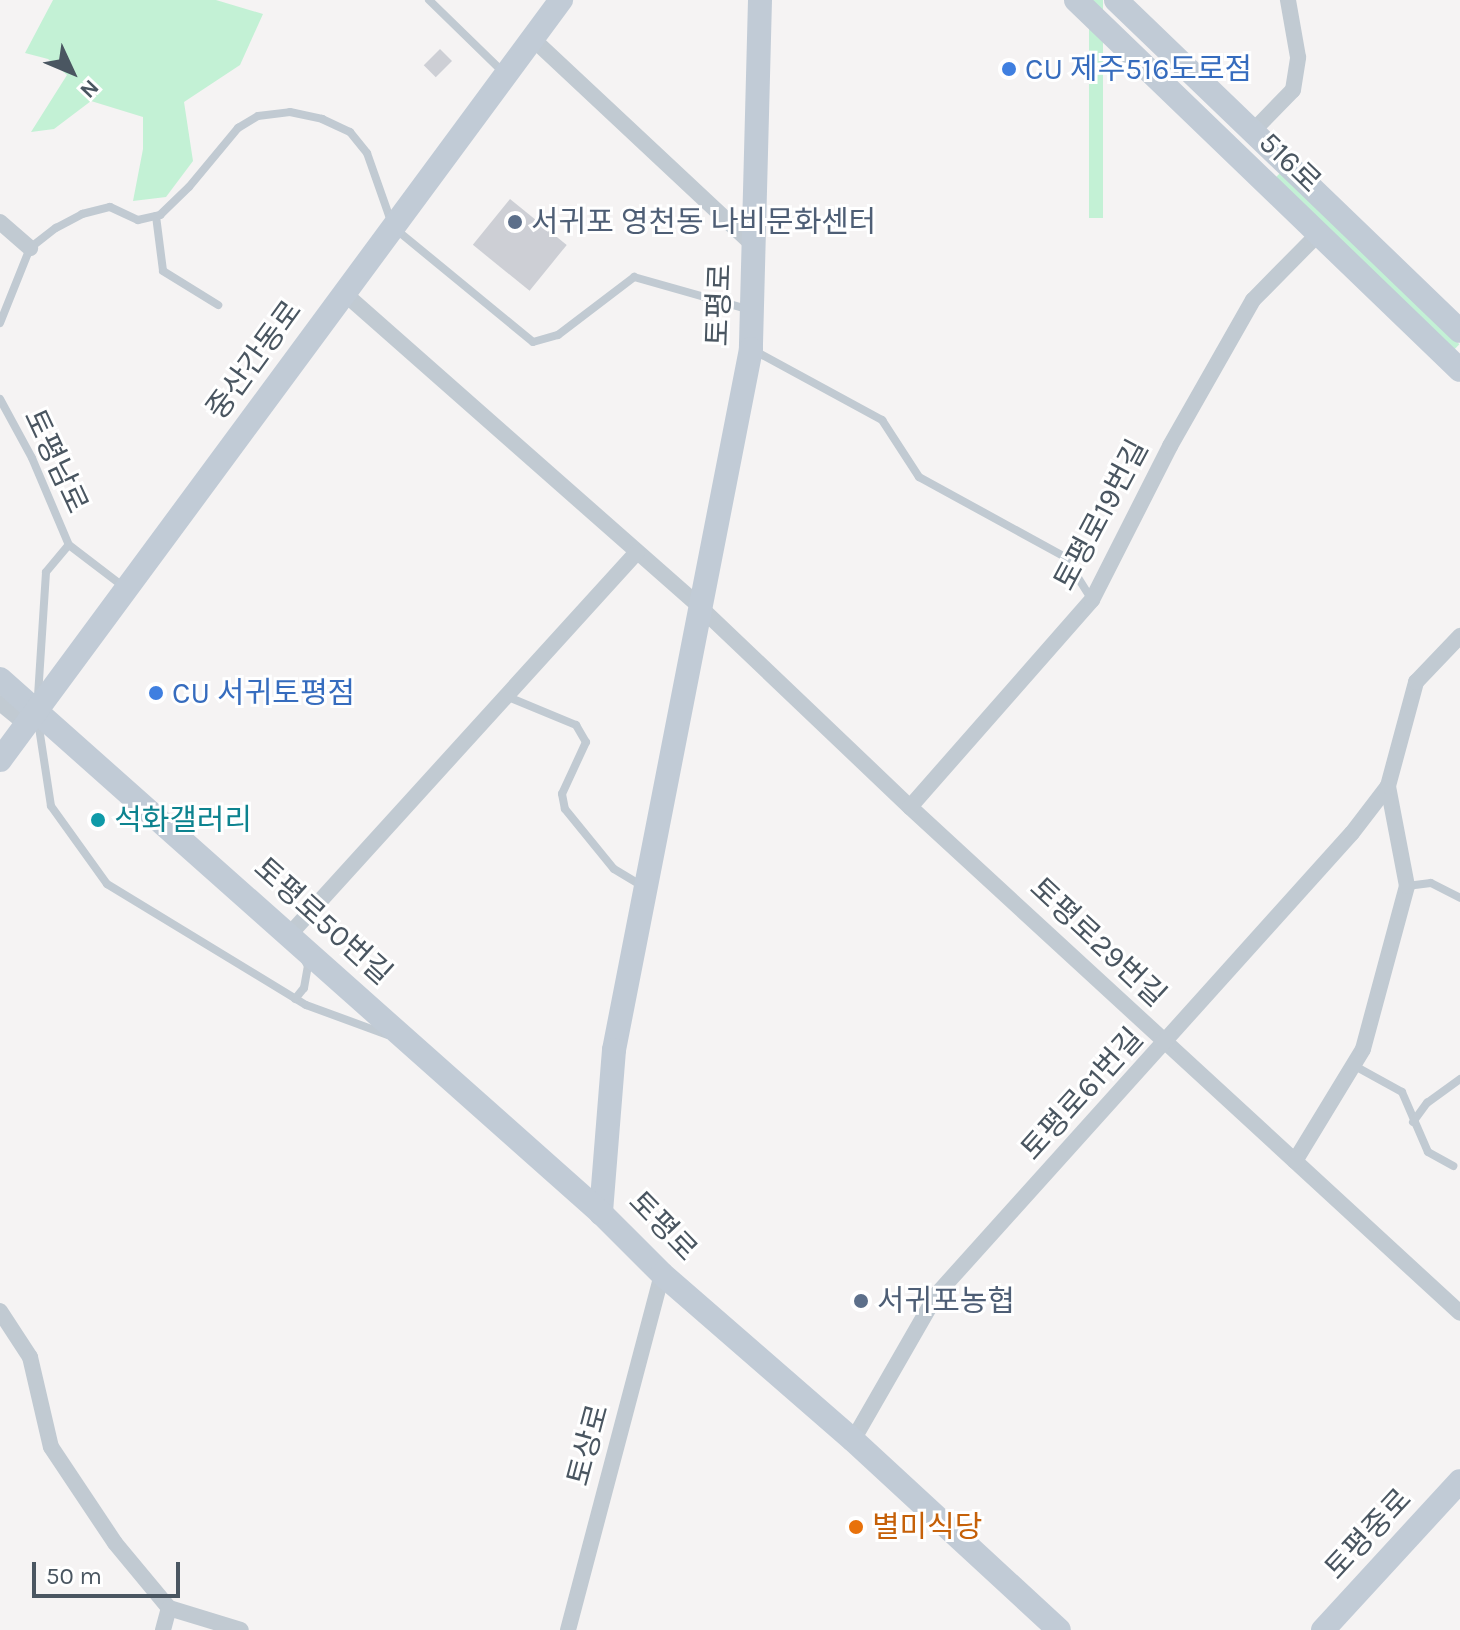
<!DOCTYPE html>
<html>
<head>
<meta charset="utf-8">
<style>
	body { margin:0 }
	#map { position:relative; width:1460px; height:1630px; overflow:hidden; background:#f5f3f3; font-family:Karla,"Noto Sans KR",sans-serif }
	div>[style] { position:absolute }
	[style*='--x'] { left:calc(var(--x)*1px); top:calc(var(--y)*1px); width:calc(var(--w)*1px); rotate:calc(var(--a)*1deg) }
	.green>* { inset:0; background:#c3f1d5; transform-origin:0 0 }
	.building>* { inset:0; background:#cdcfd5; transform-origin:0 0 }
	.lane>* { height:8px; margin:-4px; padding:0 4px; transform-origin:4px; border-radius:4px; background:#c1cad2 }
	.street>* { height:16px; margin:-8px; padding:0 8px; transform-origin:8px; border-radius:8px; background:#c1cad2 }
	.secondary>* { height:24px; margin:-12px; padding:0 12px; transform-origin:12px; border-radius:12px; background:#c1cbd6 }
	.dots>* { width:22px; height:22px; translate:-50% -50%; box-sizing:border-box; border:4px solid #fff; border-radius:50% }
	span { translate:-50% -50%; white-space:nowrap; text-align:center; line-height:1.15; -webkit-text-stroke:6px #fff; paint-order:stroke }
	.shop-label { font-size:30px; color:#366cbe }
	.left { translate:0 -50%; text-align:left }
	.street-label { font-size:30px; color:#4a5661 }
	.service-label { font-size:30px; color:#4e5e75 }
	.culture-label { font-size:30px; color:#0d838f }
	.food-label { font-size:30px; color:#c56008 }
	.north { position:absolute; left:32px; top:32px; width:80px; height:80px; -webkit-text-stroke:6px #fff; paint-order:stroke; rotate:134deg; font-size:22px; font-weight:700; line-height:32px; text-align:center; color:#4a5661 }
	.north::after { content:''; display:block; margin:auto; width:28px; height:36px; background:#4a5661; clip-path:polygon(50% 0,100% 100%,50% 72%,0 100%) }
	.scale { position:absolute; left:32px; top:1562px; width:148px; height:36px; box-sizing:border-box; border:4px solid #4a5661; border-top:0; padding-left:10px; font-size:24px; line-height:28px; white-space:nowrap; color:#4a5661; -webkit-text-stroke:6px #fff; paint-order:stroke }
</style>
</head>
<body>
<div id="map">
	<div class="green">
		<i style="clip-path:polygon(53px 0,216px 0,263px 14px,240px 65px,184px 102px,193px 161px,166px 197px,133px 201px,143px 149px,143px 117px,91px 101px,54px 129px,31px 132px,67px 75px,48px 59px,25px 53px)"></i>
		<i style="left:1089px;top:0;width:14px;height:218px"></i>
		<i style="left:1281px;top:172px;width:248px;height:9px;rotate:44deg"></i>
	</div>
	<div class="building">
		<i style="left:440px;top:49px;width:17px;height:23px;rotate:45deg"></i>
		<i style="left:510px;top:199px;width:73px;height:59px;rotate:39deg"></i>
	</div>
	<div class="lane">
		<i style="--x:429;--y:0;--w:103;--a:44.2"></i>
		<i style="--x:156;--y:216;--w:55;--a:82.7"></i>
		<i style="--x:163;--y:271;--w:65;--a:31.7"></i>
		<i style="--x:0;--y:323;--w:81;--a:-68.2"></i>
		<i style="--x:30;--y:248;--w:33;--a:-38"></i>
		<i style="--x:56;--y:228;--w:30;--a:-28"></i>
		<i style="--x:82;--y:214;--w:29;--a:-14"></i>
		<i style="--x:110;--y:207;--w:31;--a:25"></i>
		<i style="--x:138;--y:220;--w:23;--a:-13"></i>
		<i style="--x:160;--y:215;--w:40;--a:-44"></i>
		<i style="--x:189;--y:187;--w:77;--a:-50.3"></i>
		<i style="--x:238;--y:128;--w:23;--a:-31"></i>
		<i style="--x:258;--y:116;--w:32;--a:-7"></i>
		<i style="--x:290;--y:112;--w:33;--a:12"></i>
		<i style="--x:322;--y:119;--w:31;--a:25"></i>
		<i style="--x:350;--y:132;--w:27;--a:51"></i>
		<i style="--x:367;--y:153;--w:78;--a:70.6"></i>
		<i style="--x:393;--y:227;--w:181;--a:39.4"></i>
		<i style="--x:533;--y:342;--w:26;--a:-16"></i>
		<i style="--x:558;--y:335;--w:96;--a:-37.3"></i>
		<i style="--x:634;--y:277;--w:117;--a:15.8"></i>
		<i style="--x:755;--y:351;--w:145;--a:28.5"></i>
		<i style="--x:882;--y:420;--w:68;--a:57"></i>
		<i style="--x:919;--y:477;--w:166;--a:28.7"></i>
		<i style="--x:1065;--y:557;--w:51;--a:57.9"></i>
		<i style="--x:0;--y:399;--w:67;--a:61.5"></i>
		<i style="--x:32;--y:458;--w:95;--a:67"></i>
		<i style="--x:69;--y:545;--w:69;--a:37.4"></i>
		<i style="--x:38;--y:696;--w:124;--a:-86.3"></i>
		<i style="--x:46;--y:572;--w:35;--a:-50"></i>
		<i style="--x:506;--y:696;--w:76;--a:22.5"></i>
		<i style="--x:576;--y:725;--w:20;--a:60"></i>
		<i style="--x:586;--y:742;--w:57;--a:114.8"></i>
		<i style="--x:562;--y:794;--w:15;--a:79"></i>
		<i style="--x:565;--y:809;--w:77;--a:50.8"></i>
		<i style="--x:614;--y:869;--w:33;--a:31"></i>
		<i style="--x:38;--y:721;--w:86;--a:81.3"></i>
		<i style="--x:51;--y:806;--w:96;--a:54.3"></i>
		<i style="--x:107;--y:884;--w:233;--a:31.3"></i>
		<i style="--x:306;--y:1005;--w:87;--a:20.1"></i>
		<i style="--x:1407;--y:886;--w:24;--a:-7"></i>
		<i style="--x:1431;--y:883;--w:33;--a:27"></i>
		<i style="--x:295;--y:999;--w:14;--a:-51"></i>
		<i style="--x:304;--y:988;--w:22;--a:-80"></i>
		<i style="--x:308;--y:966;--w:8;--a:-120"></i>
		<i style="--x:1353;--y:1065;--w:56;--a:28.9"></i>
		<i style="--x:1402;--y:1092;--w:65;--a:66.6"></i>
		<i style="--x:1428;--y:1152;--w:29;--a:29"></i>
		<i style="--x:1413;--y:1122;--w:24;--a:-54"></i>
		<i style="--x:1427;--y:1103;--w:41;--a:-36"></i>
	</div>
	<div class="street">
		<i style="--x:533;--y:39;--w:301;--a:43.1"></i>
		<i style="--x:1253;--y:131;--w:57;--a:-45.7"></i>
		<i style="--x:1293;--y:90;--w:33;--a:-81"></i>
		<i style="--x:1298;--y:57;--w:58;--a:-100"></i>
		<i style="--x:0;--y:222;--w:40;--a:41"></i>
		<i style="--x:344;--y:293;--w:478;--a:41.4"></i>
		<i style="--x:702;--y:609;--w:287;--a:43.6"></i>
		<i style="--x:910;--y:807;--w:747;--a:42.61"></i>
		<i style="--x:0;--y:703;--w:33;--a:39"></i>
		<i style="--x:910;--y:807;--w:276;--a:-48.7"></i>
		<i style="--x:1092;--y:600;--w:173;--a:-63.1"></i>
		<i style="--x:1170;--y:446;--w:168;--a:-60.4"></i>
		<i style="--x:1253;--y:300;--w:93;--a:-45.4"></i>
		<i style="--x:290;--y:934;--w:516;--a:-47.75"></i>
		<i style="--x:1295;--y:1161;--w:131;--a:-58.7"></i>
		<i style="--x:1363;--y:1049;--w:169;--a:-74.9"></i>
		<i style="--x:1407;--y:886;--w:102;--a:-100.8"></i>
		<i style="--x:0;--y:1311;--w:55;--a:56.9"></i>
		<i style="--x:30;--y:1357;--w:92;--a:76.9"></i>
		<i style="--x:51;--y:1447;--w:115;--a:56.3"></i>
		<i style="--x:115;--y:1543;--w:85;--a:50.3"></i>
		<i style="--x:169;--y:1608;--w:75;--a:17"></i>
		<i style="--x:853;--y:1440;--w:168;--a:-60.1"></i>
		<i style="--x:937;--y:1294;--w:620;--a:-48.01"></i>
		<i style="--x:1352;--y:833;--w:59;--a:-52.5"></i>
		<i style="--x:1388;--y:786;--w:108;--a:-74.9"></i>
		<i style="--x:1416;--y:682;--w:64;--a:-46.3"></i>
		<i style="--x:163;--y:1630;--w:23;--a:-75"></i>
		<i style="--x:568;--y:1630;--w:368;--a:-75.2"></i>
	</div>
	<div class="secondary">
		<i style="--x:760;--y:0;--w:349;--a:91.5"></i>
		<i style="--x:751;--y:349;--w:714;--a:101.06"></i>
		<i style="--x:614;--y:1050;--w:164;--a:94.6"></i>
		<i style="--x:601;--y:1213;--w:86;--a:45"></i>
		<i style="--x:662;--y:1274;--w:253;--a:41"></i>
		<i style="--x:853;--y:1440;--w:280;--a:42.7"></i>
		<i style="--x:1076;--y:0;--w:533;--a:43.94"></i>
		<i style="--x:1116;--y:0;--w:477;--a:43.9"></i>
		<i style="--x:0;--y:679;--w:804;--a:41.62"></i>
		<i style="--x:0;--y:760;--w:945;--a:-53.57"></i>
		<i style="--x:1323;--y:1630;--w:202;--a:-47.4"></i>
	</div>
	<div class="dots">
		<i style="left:1009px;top:69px;background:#3f7fe0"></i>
		<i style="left:515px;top:222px;background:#5c6f8a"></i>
		<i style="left:156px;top:693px;background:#3f7fe0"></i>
		<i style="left:98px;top:820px;background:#0f9aa8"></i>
		<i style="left:861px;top:1301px;background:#5c6f8a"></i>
		<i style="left:856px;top:1527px;background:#e8710a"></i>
	</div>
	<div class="shop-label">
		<span class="left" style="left:1025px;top:69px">CU 제주516도로점</span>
		<span class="left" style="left:172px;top:693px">CU 서귀토평점</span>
	</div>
	<div class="street-label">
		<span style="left:1290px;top:162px;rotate:44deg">516로</span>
		<span style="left:719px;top:305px;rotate:-88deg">토평로</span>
		<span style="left:254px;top:360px;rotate:-54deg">중산간동로</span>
		<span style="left:56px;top:461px;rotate:65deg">토평남로</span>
		<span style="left:1101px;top:515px;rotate:-62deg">토평로19번길</span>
		<span style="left:323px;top:921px;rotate:42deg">토평로50번길</span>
		<span style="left:1098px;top:942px;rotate:43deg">토평로29번길</span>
		<span style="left:1082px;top:1094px;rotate:-48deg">토평로61번길</span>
		<span style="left:663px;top:1226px;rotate:46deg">토평로</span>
		<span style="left:588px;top:1445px;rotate:-75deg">토상로</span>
		<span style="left:1368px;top:1534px;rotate:-47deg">토평중로</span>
	</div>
	<div class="service-label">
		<span class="left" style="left:531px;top:222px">서귀포 영천동 나비문화센터</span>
		<span class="left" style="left:877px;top:1301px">서귀포농협</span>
	</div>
	<div class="culture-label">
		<span class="left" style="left:114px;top:820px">석화갤러리</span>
	</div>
	<div class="food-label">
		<span class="left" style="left:872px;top:1527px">별미식당</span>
	</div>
	<div class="north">N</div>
	<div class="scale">50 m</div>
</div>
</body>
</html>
